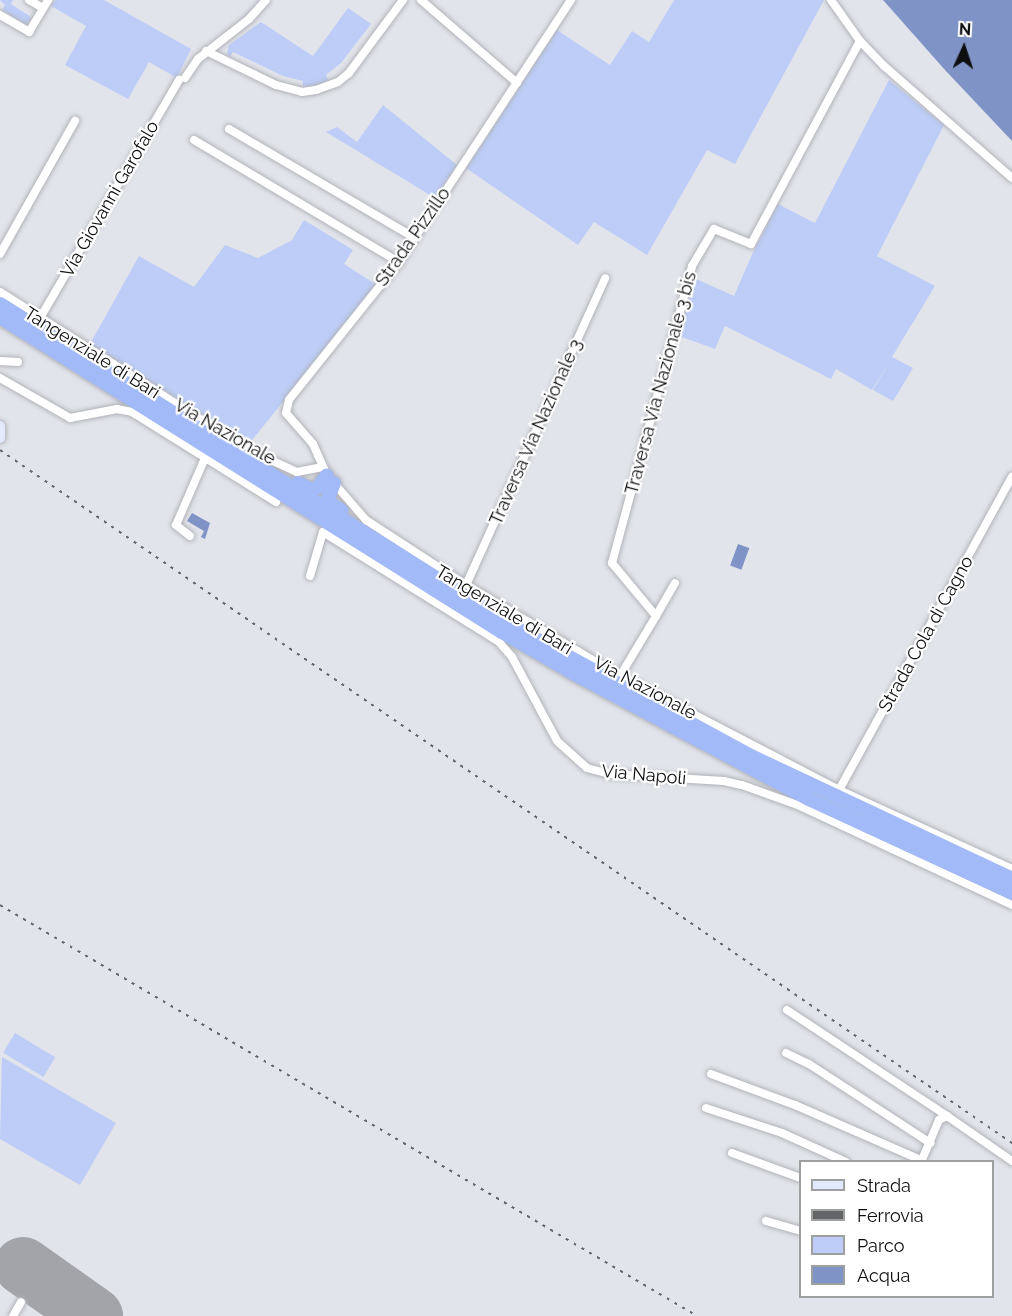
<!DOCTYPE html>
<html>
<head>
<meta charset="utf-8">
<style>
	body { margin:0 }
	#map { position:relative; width:1012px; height:1316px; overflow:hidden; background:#e2e4eb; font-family:Raleway,sans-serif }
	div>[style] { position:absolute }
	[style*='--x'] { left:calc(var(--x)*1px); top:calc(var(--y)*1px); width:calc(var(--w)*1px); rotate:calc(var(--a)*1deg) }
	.green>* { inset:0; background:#bdcdf7; transform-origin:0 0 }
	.water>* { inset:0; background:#8093c6; transform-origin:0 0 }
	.runway>* { height:58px; margin:-29px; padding:0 29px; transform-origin:29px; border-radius:29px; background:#a2a4aa }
	.roads { filter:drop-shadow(0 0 2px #b1b3b9) drop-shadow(0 0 2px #b1b3b9) }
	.street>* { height:8px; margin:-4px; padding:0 4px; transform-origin:4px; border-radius:4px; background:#fff }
	.secondary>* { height:10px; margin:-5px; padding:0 5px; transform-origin:5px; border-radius:5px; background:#e3eafd }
	.highway>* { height:14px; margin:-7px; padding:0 7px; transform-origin:7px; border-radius:7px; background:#a3baf8 }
	.rail>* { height:2px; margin-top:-1px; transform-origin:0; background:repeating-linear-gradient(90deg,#636569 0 3px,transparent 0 9px) }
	span { translate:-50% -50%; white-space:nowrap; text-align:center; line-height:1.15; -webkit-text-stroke:4.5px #fff; paint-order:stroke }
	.street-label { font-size:18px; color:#0d0e10 }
	.legend { position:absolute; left:799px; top:1160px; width:195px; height:138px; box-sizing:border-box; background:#fff; border:2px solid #9e9f9f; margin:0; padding:8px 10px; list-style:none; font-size:18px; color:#0d0e10 }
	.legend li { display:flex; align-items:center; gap:12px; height:30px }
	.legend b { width:30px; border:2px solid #9e9f9f }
	.north { position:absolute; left:934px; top:18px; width:60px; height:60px; -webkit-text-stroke:4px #fff; paint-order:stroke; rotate:3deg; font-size:16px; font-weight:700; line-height:24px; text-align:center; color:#0d0e10 }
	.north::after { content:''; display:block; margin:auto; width:21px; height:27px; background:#0d0e10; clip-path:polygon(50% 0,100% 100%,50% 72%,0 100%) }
</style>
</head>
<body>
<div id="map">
	<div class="green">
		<i style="clip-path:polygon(0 0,13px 0,11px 4px,31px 17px,27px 25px,2px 10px,5px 5px)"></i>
		<i style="clip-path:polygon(55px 0,104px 0,191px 49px,177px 78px,149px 62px,128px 99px,65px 65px,86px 26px,51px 6px)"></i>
		<i style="clip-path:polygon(674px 0,824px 0,735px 164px,707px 150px,647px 255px,594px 222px,578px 245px,466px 168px,557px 30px,610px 65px,632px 31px,649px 42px)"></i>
		<i style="clip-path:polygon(348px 8px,371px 24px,341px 63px,326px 75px,329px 81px,323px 84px,303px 87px,303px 81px,283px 76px,233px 52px,230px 57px,227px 54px,229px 45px,261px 22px,313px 56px)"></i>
		<i style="clip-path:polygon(889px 80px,944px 125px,877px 256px,935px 286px,892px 357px,913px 368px,893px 401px,873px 390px,890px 361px,872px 390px,836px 369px,831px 379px,725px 326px,715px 349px,679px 336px,694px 278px,734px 296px,754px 250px,778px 204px,815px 223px)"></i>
		<i style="clip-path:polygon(383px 105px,457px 165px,435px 198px,326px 132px,337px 127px,357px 142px)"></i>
		<i style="clip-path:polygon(304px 220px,353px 250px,344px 264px,377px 285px,249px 444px,90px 344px,139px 256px,194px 287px,225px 245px,258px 258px,292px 240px)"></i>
		<i style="left:15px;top:1033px;width:47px;height:23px;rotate:31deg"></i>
		<i style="clip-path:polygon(2px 1057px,116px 1123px,80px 1185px,0 1139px)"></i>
	</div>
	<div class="water">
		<i style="clip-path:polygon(883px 0,1012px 0,1012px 141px,945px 70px)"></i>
		<i style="clip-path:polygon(192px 513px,210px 523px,205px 539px,201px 537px,204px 531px,187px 521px)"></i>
		<i style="left:738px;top:544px;width:12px;height:23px;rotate:20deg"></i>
	</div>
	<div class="runway">
		<i style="--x:23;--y:1266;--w:87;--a:35.2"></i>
	</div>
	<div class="roads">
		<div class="street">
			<i style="--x:29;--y:0;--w:16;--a:30"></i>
			<i style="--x:421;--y:0;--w:127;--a:40.8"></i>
			<i style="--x:571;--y:0;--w:313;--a:123.3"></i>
			<i style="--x:399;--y:262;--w:176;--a:128.6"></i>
			<i style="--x:289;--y:400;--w:13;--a:103"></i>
			<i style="--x:286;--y:413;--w:41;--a:48.9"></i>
			<i style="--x:313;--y:444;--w:34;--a:66"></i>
			<i style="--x:327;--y:475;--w:60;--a:49.1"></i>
			<i style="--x:366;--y:520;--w:119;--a:33"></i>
			<i style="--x:466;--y:585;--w:179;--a:30.6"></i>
			<i style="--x:620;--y:676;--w:247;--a:27.5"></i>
			<i style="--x:839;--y:790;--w:190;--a:24.5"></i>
			<i style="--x:831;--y:0;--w:50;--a:54.7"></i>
			<i style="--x:860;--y:41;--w:35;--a:46"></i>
			<i style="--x:884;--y:66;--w:170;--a:41.2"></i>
			<i style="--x:0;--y:15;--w:34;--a:30"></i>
			<i style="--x:29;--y:32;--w:37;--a:-59"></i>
			<i style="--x:206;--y:51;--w:78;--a:25.9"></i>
			<i style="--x:276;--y:85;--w:27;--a:15"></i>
			<i style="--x:302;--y:92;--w:14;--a:-8"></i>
			<i style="--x:316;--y:90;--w:23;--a:-20"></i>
			<i style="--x:338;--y:82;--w:14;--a:-39"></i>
			<i style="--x:349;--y:73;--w:91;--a:-53.5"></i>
			<i style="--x:185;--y:78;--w:23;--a:-56"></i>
			<i style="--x:198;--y:59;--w:65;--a:-38.1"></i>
			<i style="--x:249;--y:19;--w:25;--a:-48"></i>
			<i style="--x:229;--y:129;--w:216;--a:30.4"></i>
			<i style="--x:194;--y:140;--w:239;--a:30.8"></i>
			<i style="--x:0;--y:254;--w:153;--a:-60.6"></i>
			<i style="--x:0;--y:292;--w:295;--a:32.4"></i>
			<i style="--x:249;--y:450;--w:53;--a:24.6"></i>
			<i style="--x:297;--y:472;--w:26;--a:-11"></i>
			<i style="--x:40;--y:318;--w:276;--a:-59.7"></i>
			<i style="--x:0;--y:361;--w:18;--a:3"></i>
			<i style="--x:0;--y:378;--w:81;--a:29.7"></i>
			<i style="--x:70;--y:418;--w:48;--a:-10.8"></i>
			<i style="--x:117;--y:409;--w:15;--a:11"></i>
			<i style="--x:132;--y:412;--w:170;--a:32"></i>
			<i style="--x:190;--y:536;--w:18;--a:-142"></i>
			<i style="--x:176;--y:525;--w:73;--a:-66.6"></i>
			<i style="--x:310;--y:576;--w:46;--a:-73.5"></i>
			<i style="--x:323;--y:532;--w:208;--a:32"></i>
			<i style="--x:499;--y:642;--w:20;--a:49"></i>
			<i style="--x:512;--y:657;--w:95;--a:61.8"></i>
			<i style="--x:557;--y:741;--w:40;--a:42"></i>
			<i style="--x:587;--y:768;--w:23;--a:15"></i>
			<i style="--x:609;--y:774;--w:115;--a:3.5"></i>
			<i style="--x:724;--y:781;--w:18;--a:13"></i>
			<i style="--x:742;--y:785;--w:62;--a:19.9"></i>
			<i style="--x:800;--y:806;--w:234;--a:25"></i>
			<i style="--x:466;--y:585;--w:337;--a:-65.6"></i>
			<i style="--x:656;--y:616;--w:38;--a:-60"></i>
			<i style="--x:620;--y:676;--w:70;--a:-59"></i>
			<i style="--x:656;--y:616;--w:69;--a:-129.7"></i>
			<i style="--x:612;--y:563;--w:308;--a:-74.9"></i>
			<i style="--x:692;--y:266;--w:43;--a:-59.3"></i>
			<i style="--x:714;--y:229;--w:40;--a:22"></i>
			<i style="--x:751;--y:244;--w:230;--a:-61.8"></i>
			<i style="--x:839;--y:790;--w:358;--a:-61.1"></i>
			<i style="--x:787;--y:1010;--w:192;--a:33.5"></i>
			<i style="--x:786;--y:1053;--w:25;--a:26"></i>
			<i style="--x:809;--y:1064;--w:145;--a:33.1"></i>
			<i style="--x:711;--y:1074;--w:90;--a:20.3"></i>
			<i style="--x:795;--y:1105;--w:137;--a:23.6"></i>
			<i style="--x:706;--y:1108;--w:80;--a:18.2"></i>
			<i style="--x:782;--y:1133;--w:70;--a:24.4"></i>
			<i style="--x:732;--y:1153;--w:72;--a:20.2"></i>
			<i style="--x:921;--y:1162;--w:46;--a:-66.8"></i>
			<i style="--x:939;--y:1120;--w:9;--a:-27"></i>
			<i style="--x:947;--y:1116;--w:79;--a:34.7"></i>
			<i style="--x:766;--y:1221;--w:35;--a:16"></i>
			<i style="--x:13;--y:1316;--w:16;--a:-60"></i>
		</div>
		<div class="secondary">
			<i style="--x:0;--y:426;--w:12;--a:90"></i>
		</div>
		<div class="highway">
			<i style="--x:0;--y:304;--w:609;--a:32.12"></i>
			<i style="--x:516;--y:628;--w:265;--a:28.6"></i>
			<i style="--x:749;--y:755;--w:291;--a:25.2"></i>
			<i style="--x:0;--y:317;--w:593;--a:32.11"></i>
			<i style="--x:502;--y:632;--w:82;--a:30"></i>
			<i style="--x:573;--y:673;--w:268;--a:28.1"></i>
			<i style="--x:809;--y:799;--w:224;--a:24.8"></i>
			<i style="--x:298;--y:483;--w:16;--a:27"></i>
			<i style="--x:312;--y:490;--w:5;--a:-22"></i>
			<i style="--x:317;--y:488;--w:16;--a:-52"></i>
			<i style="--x:334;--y:483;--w:16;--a:112"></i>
			<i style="--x:328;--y:498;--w:5;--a:68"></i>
			<i style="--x:330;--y:503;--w:14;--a:34"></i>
		</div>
	</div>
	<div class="rail">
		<i style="--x:0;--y:450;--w:1227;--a:34.4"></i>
		<i style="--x:0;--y:905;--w:809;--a:30.53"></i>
	</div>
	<div class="street-label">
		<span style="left:110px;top:199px;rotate:-60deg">Via Giovanni Garofalo</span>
		<span style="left:413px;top:237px;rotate:-55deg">Strada Pizzillo</span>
		<span style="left:92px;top:353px;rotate:32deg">Tangenziale di Bari</span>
		<span style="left:661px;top:383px;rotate:-75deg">Traversa Via Nazionale 3 bis</span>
		<span style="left:225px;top:432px;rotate:30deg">Via Nazionale</span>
		<span style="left:536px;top:432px;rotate:-66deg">Traversa Via Nazionale 3</span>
		<span style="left:504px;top:610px;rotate:31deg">Tangenziale di Bari</span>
		<span style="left:926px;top:634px;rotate:-61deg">Strada Cola di Cagno</span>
		<span style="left:645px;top:688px;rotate:28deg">Via Nazionale</span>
		<span style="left:644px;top:775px;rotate:5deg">Via Napoli</span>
	</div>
	<ul class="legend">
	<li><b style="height:8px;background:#e3eafd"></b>Strada</li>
	<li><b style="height:8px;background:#636569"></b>Ferrovia</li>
	<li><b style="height:16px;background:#bdcdf7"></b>Parco</li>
	<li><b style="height:16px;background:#8093c6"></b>Acqua</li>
	</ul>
	<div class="north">N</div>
</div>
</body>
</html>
